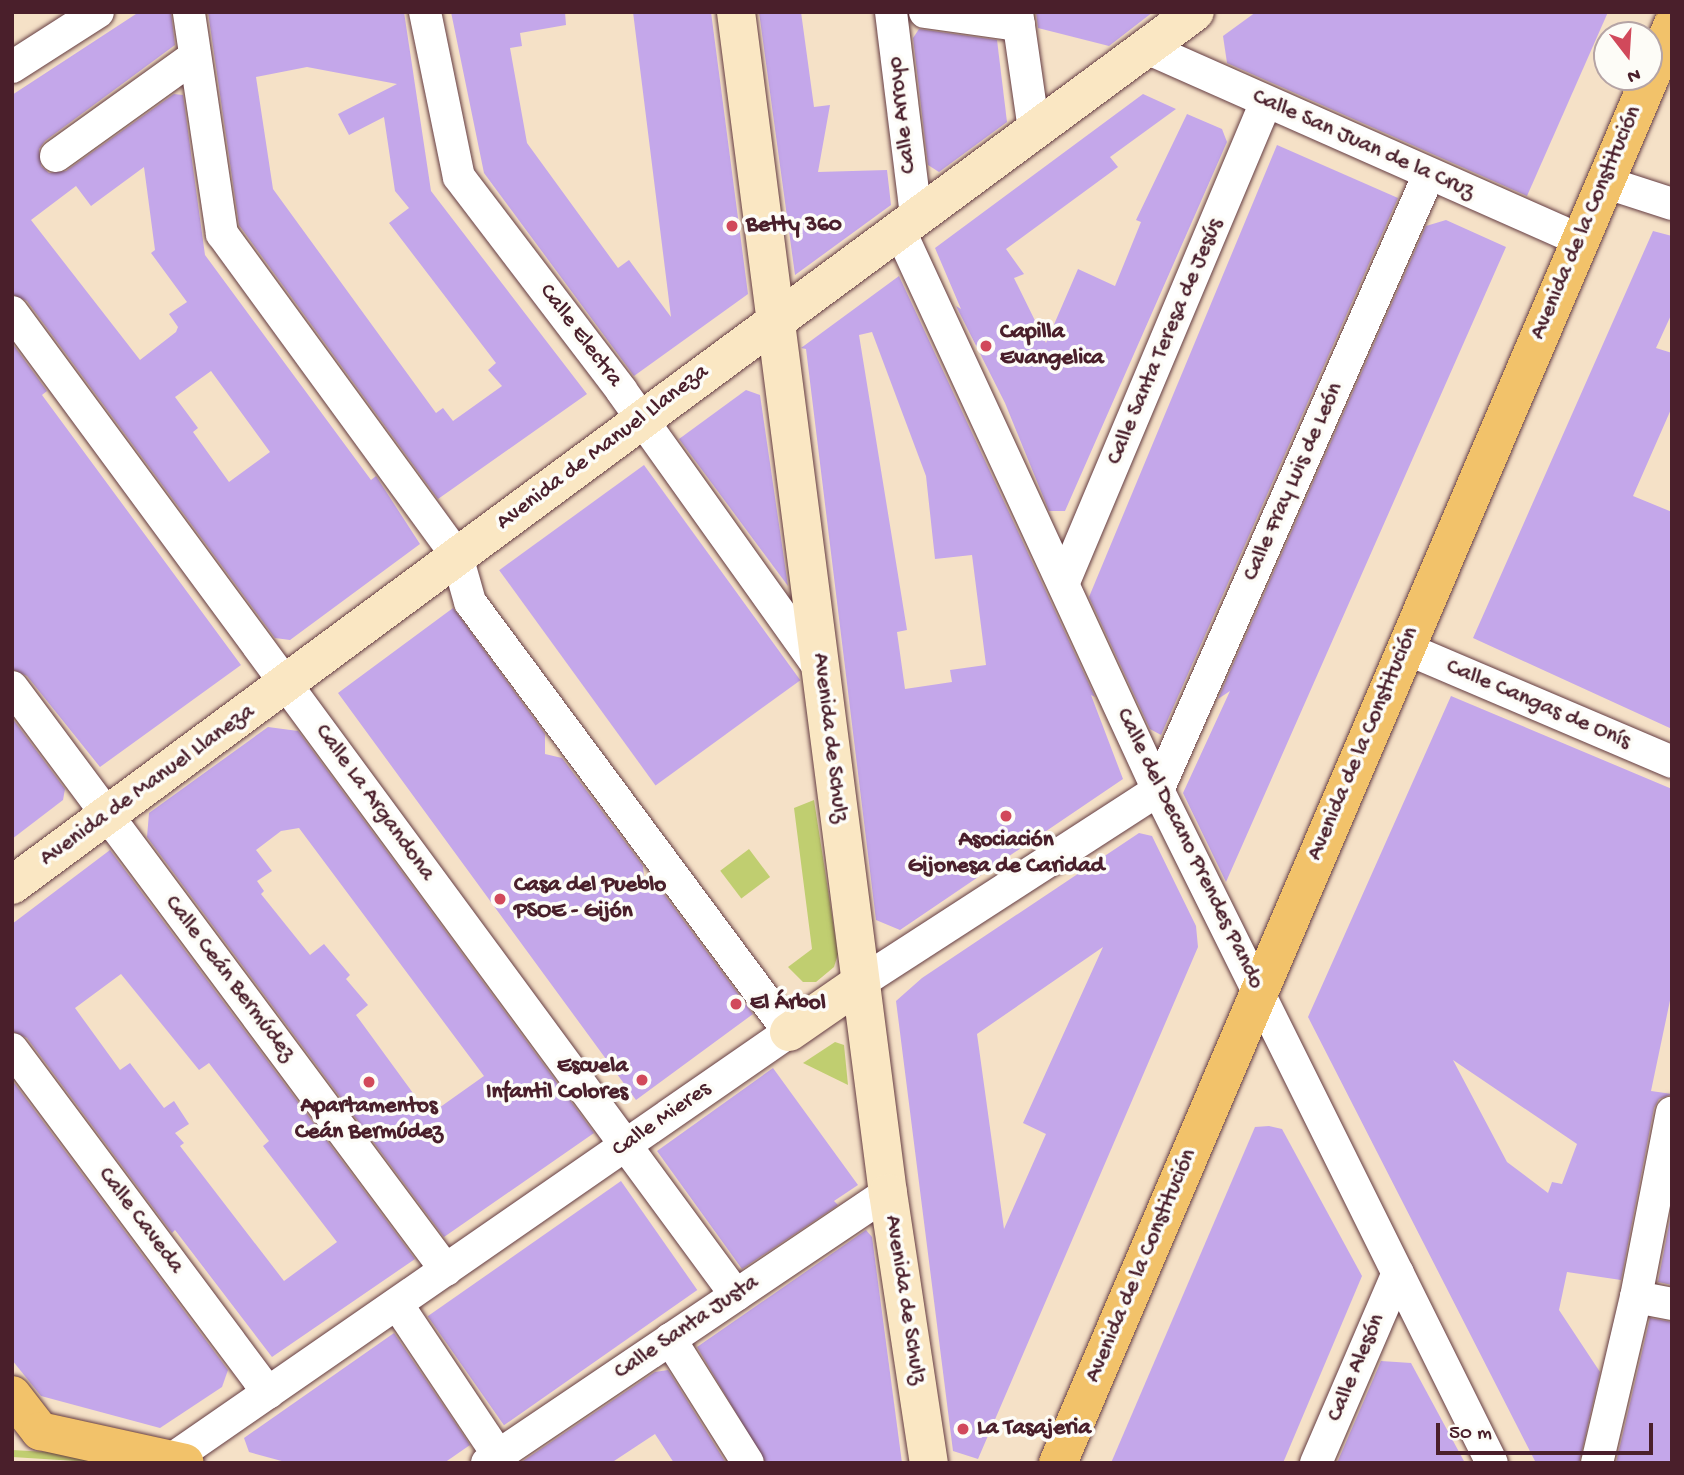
<!DOCTYPE html>
<html>
<head>
<meta charset="utf-8">
<style>
	body { margin:0 }
	#map { position:relative; width:1684px; height:1475px; overflow:hidden; background:#f5e1c7; font-family:"Gochi Hand",sans-serif }
	div>[style] { position:absolute }
	[style*='--x'] { left:calc(var(--x)*1px); top:calc(var(--y)*1px); width:calc(var(--w)*1px); rotate:calc(var(--a)*1deg) }
	.green>* { inset:0; background:#c0ce70; transform-origin:0 0 }
	.building>* { inset:0; background:#c4a7ea; transform-origin:0 0 }
	.roads { filter:drop-shadow(0 0 2px #643c42) drop-shadow(0 0 2px #643c42) }
	.street>* { height:32px; margin:-16px; padding:0 16px; transform-origin:16px; border-radius:16px; background:#fff }
	.secondary>* { height:38px; margin:-19px; padding:0 19px; transform-origin:19px; border-radius:19px; background:#fae7c3 }
	.primary>* { height:38px; margin:-19px; padding:0 19px; transform-origin:19px; border-radius:19px; background:#f2c26a }
	.dots>* { width:19px; height:19px; translate:-50% -50%; box-sizing:border-box; border:4px solid #fdfcf7; border-radius:50% }
	span { translate:-50% -50%; white-space:nowrap; text-align:center; line-height:1.15; -webkit-text-stroke:7px #fdfcf7; paint-order:stroke }
	.street-label { font-size:23px; color:#4a1f2b }
	.poi-label { font-size:23px; color:#4a1f2b; font-weight:700 }
	.left { translate:0 -50%; text-align:left }
	.right { translate:-100% -50%; text-align:right }
	.frame { position:absolute; inset:0; border:14px solid #4a1f2b; pointer-events:none }
	.north { position:absolute; left:1593px; top:21px; width:70px; height:70px; box-sizing:border-box; background:#fdfcf7; border:2px solid #b5a4a5; border-radius:50%; rotate:163deg; font-size:19px; font-weight:700; line-height:28px; text-align:center; color:#4a1f2b }
	.north::after { content:''; display:block; margin:auto; width:24px; height:32px; background:#d1495b; clip-path:polygon(50% 0,100% 100%,50% 72%,0 100%) }
	.scale { position:absolute; left:1436px; top:1423px; width:217px; height:32px; box-sizing:border-box; border:4px solid #4a1f2b; border-top:0; padding-left:9px; font-size:21px; line-height:24px; white-space:nowrap; color:#4a1f2b; -webkit-text-stroke:5px #fdfcf7; paint-order:stroke }
</style>
</head>
<body>
<div id="map">
	<div class="green">
		<i style="clip-path:polygon(814px 800px,838px 954px,834px 967px,816px 982px,803px 982px,788px 967px,812px 949px,794px 808px)"></i>
		<i style="left:749px;top:849px;width:35px;height:36px;rotate:53deg"></i>
		<i style="clip-path:polygon(835px 1042px,844px 1045px,848px 1085px,803px 1063px)"></i>
		<i style="clip-path:polygon(12px 1450px,64px 1453px,108px 1463px,12px 1457px)"></i>
	</div>
	<div class="building">
		<i style="clip-path:polygon(evenodd,139px 12px,171px 12px,175px 45px,45px 141px,39px 149px,41px 166px,49px 173px,66px 171px,174px 94px,183px 95px,205px 255px,371px 480px,376px 476px,420px 544px,290px 640px,275px 638px,27px 301px,12px 294px,12px 95px,139px 12px,144px 167px,155px 250px,151px 253px,187px 302px,169px 314px,178px 327px,176px 332px,140px 360px,31px 220px,76px 186px,91px 206px,144px 167px,139px 12px,211px 371px,270px 452px,229px 482px,193px 432px,198px 428px,175px 397px,211px 371px)"></i>
		<i style="clip-path:polygon(evenodd,208px 12px,404px 12px,431px 191px,587px 394px,438px 499px,239px 225px,208px 12px,307px 67px,397px 84px,338px 114px,349px 135px,384px 117px,395px 191px,409px 208px,389px 223px,496px 363px,488px 370px,502px 386px,453px 421px,443px 408px,436px 413px,273px 189px,256px 77px,307px 67px)"></i>
		<i style="clip-path:polygon(451px 12px,565px 12px,566px 25px,520px 33px,522px 46px,510px 48px,527px 143px,618px 268px,629px 260px,671px 317px,633px 12px,711px 12px,748px 294px,634px 376px,484px 173px)"></i>
		<i style="clip-path:polygon(759px 12px,801px 12px,814px 107px,830px 105px,818px 172px,887px 170px,891px 205px,795px 275px)"></i>
		<i style="clip-path:polygon(1036px 12px,1153px 12px,1109px 46px,1038px 28px)"></i>
		<i style="clip-path:polygon(1256px 12px,1608px 12px,1527px 196px,1227px 63px,1223px 36px)"></i>
		<i style="clip-path:polygon(919px 29px,997px 40px,1007px 122px,939px 172px,928px 165px,913px 38px)"></i>
		<i style="clip-path:polygon(1143px 94px,1176px 109px,1110px 157px,1118px 167px,1006px 249px,1024px 274px,1014px 278px,1046px 343px,1078px 269px,1115px 286px,1141px 222px,1136px 220px,1187px 114px,1222px 129px,1227px 142px,1065px 511px,1049px 511px,1005px 403px,956px 306px,961px 309px,935px 248px)"></i>
		<i style="clip-path:polygon(1277px 145px,1398px 198px,1161px 735px,1150px 729px,1089px 597px)"></i>
		<i style="clip-path:polygon(1446px 220px,1506px 247px,1226px 882px,1183px 793px,1230px 691px,1218px 699px,1426px 226px)"></i>
		<i style="clip-path:polygon(1653px 231px,1672px 236px,1672px 313px,1656px 348px,1672px 353px,1672px 407px,1633px 496px,1672px 512px,1672px 729px,1473px 638px)"></i>
		<i style="clip-path:polygon(evenodd,899px 276px,1095px 697px,1091px 695px,1123px 779px,900px 930px,876px 920px,806px 349px,801px 348px,899px 276px,872px 332px,926px 476px,935px 559px,972px 555px,986px 665px,950px 670px,952px 682px,905px 689px,897px 632px,907px 630px,859px 335px,872px 332px)"></i>
		<i style="clip-path:polygon(12px 343px,47px 391px,42px 395px,241px 665px,100px 767px,27px 676px,12px 669px)"></i>
		<i style="clip-path:polygon(746px 390px,760px 395px,788px 586px,679px 439px)"></i>
		<i style="left:644px;top:465px;width:266px;height:179px;rotate:54deg"></i>
		<i style="clip-path:polygon(453px 608px,545px 734px,545px 754px,562px 758px,643px 866px,645px 889px,660px 889px,753px 1014px,636px 1100px,338px 693px)"></i>
		<i style="clip-path:polygon(evenodd,1451px 696px,1672px 789px,1672px 991px,1651px 1091px,1672px 1094px,1659px 1099px,1654px 1108px,1621px 1280px,1567px 1272px,1559px 1310px,1600px 1372px,1579px 1463px,1536px 1463px,1308px 1017px,1451px 696px,1453px 1060px,1577px 1144px,1562px 1184px,1552px 1182px,1548px 1193px,1507px 1162px,1453px 1060px)"></i>
		<i style="clip-path:polygon(12px 718px,65px 789px,63px 800px,12px 839px)"></i>
		<i style="clip-path:polygon(evenodd,268px 727px,298px 731px,594px 1133px,444px 1237px,147px 837px,149px 813px,268px 727px,299px 828px,484px 1076px,429px 1115px,356px 1015px,368px 1005px,346px 979px,350px 975px,324px 944px,310px 955px,261px 894px,264px 891px,257px 881px,272px 871px,256px 850px,281px 831px,299px 828px)"></i>
		<i style="clip-path:polygon(evenodd,1139px 833px,1152px 836px,1196px 926px,1198px 947px,978px 1459px,953px 1451px,896px 1001px,922px 978px,1139px 833px,1103px 947px,1023px 1123px,1046px 1134px,1004px 1229px,977px 1034px,1103px 947px)"></i>
		<i style="clip-path:polygon(evenodd,110px 850px,415px 1259px,272px 1357px,175px 1230px,172px 1233px,27px 1038px,12px 1031px,12px 924px,110px 850px,121px 974px,199px 1070px,209px 1063px,269px 1141px,263px 1146px,337px 1242px,284px 1281px,180px 1146px,184px 1143px,175px 1133px,189px 1124px,174px 1101px,164px 1108px,130px 1063px,120px 1070px,75px 1008px,121px 974px)"></i>
		<i style="clip-path:polygon(773px 1068px,858px 1185px,834px 1201px,838px 1205px,742px 1269px,657px 1151px)"></i>
		<i style="clip-path:polygon(12px 1080px,228px 1370px,222px 1387px,160px 1428px,41px 1396px,12px 1360px)"></i>
		<i style="clip-path:polygon(1269px 1126px,1282px 1129px,1362px 1276px,1283px 1463px,1111px 1463px,1255px 1127px)"></i>
		<i style="left:621px;top:1181px;width:133px;height:236px;rotate:55deg"></i>
		<i style="clip-path:polygon(1672px 1209px,1672px 1285px,1658px 1282px)"></i>
		<i style="clip-path:polygon(866px 1230px,872px 1237px,902px 1463px,766px 1463px,697px 1347px)"></i>
		<i style="clip-path:polygon(1650px 1318px,1672px 1322px,1672px 1463px,1616px 1463px)"></i>
		<i style="clip-path:polygon(394px 1333px,470px 1445px,444px 1463px,289px 1463px,249px 1452px,244px 1438px)"></i>
		<i style="clip-path:polygon(1381px 1361px,1411px 1363px,1465px 1463px,1337px 1463px)"></i>
		<i style="clip-path:polygon(668px 1370px,726px 1463px,674px 1463px,655px 1434px,611px 1463px,520px 1463px,655px 1372px)"></i>
	</div>
	<div class="roads">
		<div class="street">
			<i style="--x:425;--y:12;--w:168;--a:78.4"></i>
			<i style="--x:459;--y:177;--w:268;--a:52.7"></i>
			<i style="--x:621;--y:390;--w:343;--a:54.5"></i>
			<i style="--x:891;--y:12;--w:207;--a:83"></i>
			<i style="--x:925;--y:12;--w:95;--a:7.9"></i>
			<i style="--x:1017;--y:12;--w:119;--a:81.8"></i>
			<i style="--x:1147;--y:48;--w:474;--a:23.9"></i>
			<i style="--x:12;--y:67;--w:102;--a:-32.6"></i>
			<i style="--x:56;--y:156;--w:171;--a:-35.7"></i>
			<i style="--x:1604;--y:182;--w:71;--a:17.9"></i>
			<i style="--x:899;--y:229;--w:618;--a:65.22"></i>
			<i style="--x:1158;--y:790;--w:751;--a:63.61"></i>
			<i style="--x:12;--y:312;--w:1221;--a:53.63"></i>
			<i style="--x:1064;--y:582;--w:521;--a:-67.18"></i>
			<i style="--x:1405;--y:648;--w:290;--a:23.1"></i>
			<i style="--x:12;--y:687;--w:727;--a:53.34"></i>
			<i style="--x:1158;--y:790;--w:673;--a:-66.25"></i>
			<i style="--x:860;--y:983;--w:355;--a:-32.9"></i>
			<i style="--x:12;--y:1049;--w:429;--a:53.3"></i>
			<i style="--x:1636;--y:1297;--w:37;--a:11"></i>
			<i style="--x:397;--y:1304;--w:182;--a:56.2"></i>
			<i style="--x:670;--y:1339;--w:146;--a:57.8"></i>
			<i style="--x:172;--y:1459;--w:750;--a:-34.69"></i>
			<i style="--x:789;--y:1032;--w:535;--a:-126.57"></i>
			<i style="--x:470;--y:602;--w:48;--a:-105.8"></i>
			<i style="--x:457;--y:556;--w:399;--a:-126.1"></i>
			<i style="--x:222;--y:234;--w:224;--a:-98.5"></i>
			<i style="--x:487;--y:1463;--w:483;--a:-34"></i>
			<i style="--x:1316;--y:1463;--w:207;--a:-66.7"></i>
			<i style="--x:1597;--y:1463;--w:171;--a:-76.8"></i>
			<i style="--x:1636;--y:1297;--w:188;--a:-79"></i>
		</div>
		<div class="secondary">
			<i style="--x:736;--y:12;--w:1191;--a:82.67"></i>
			<i style="--x:888;--y:1193;--w:273;--a:81.4"></i>
			<i style="--x:12;--y:885;--w:1470;--a:-36.43"></i>
			<i style="--x:789;--y:1032;--w:86;--a:-34.6"></i>
		</div>
		<div class="primary">
			<i style="--x:12;--y:1395;--w:46;--a:52.1"></i>
			<i style="--x:40;--y:1431;--w:148;--a:12.4"></i>
			<i style="--x:1058;--y:1463;--w:1563;--a:-66.86"></i>
		</div>
	</div>
	<div class="dots">
		<i style="left:732px;top:226px;background:#d1495b"></i>
		<i style="left:986px;top:346px;background:#d1495b"></i>
		<i style="left:1006px;top:816px;background:#d1495b"></i>
		<i style="left:500px;top:899px;background:#d1495b"></i>
		<i style="left:736px;top:1004px;background:#d1495b"></i>
		<i style="left:642px;top:1080px;background:#d1495b"></i>
		<i style="left:369px;top:1082px;background:#d1495b"></i>
		<i style="left:963px;top:1429px;background:#d1495b"></i>
	</div>
	<div class="street-label">
		<span style="left:903px;top:115px;rotate:-97deg">Calle Arroyo</span>
		<span style="left:1363px;top:145px;rotate:24deg">Calle San Juan de la Cruz</span>
		<span style="left:1587px;top:223px;rotate:-67deg">Avenida de la Constitución</span>
		<span style="left:580px;top:336px;rotate:53deg">Calle Electra</span>
		<span style="left:1166px;top:342px;rotate:-67deg">Calle Santa Teresa de Jesús</span>
		<span style="left:603px;top:448px;rotate:-37deg">Avenida de Manuel Llaneza</span>
		<span style="left:1294px;top:482px;rotate:-66deg">Calle Fray Luis de León</span>
		<span style="left:1538px;top:705px;rotate:23deg">Calle Cangas de Onís</span>
		<span style="left:829px;top:738px;rotate:83deg">Avenida de Schulz</span>
		<span style="left:1364px;top:744px;rotate:-67deg">Avenida de la Constitución</span>
		<span style="left:148px;top:786px;rotate:-36deg">Avenida de Manuel Llaneza</span>
		<span style="left:374px;top:803px;rotate:54deg">Calle La Argandona</span>
		<span style="left:1189px;top:849px;rotate:64deg">Calle del Decano Prendes Pando</span>
		<span style="left:229px;top:979px;rotate:53deg">Calle Ceán Bermúdez</span>
		<span style="left:662px;top:1120px;rotate:-35deg">Calle Mieres</span>
		<span style="left:140px;top:1221px;rotate:53deg">Calle Caveda</span>
		<span style="left:1142px;top:1266px;rotate:-67deg">Avenida de la Constitución</span>
		<span style="left:904px;top:1300px;rotate:81deg">Avenida de Schulz</span>
		<span style="left:687px;top:1328px;rotate:-34deg">Calle Santa Justa</span>
		<span style="left:1357px;top:1368px;rotate:-67deg">Calle Alesón</span>
	</div>
	<div class="poi-label">
		<span class="left" style="left:746px;top:226px">Betty 360</span>
		<span class="left" style="left:1000px;top:346px">Capilla<br>Evangelica</span>
		<span style="left:1006px;top:854px">Asociación<br>Gijonesa de Caridad</span>
		<span class="left" style="left:514px;top:899px">Casa del Pueblo<br>PSOE - Gijón</span>
		<span class="left" style="left:750px;top:1004px">El Árbol</span>
		<span class="right" style="left:628px;top:1080px">Escuela<br>Infantil Colores</span>
		<span style="left:369px;top:1120px">Apartamentos<br>Ceán Bermúdez</span>
		<span class="left" style="left:977px;top:1429px">La Tasajeria</span>
	</div>
	<div class="frame"></div>
	<div class="north">N</div>
	<div class="scale">50 m</div>
</div>
</body>
</html>
